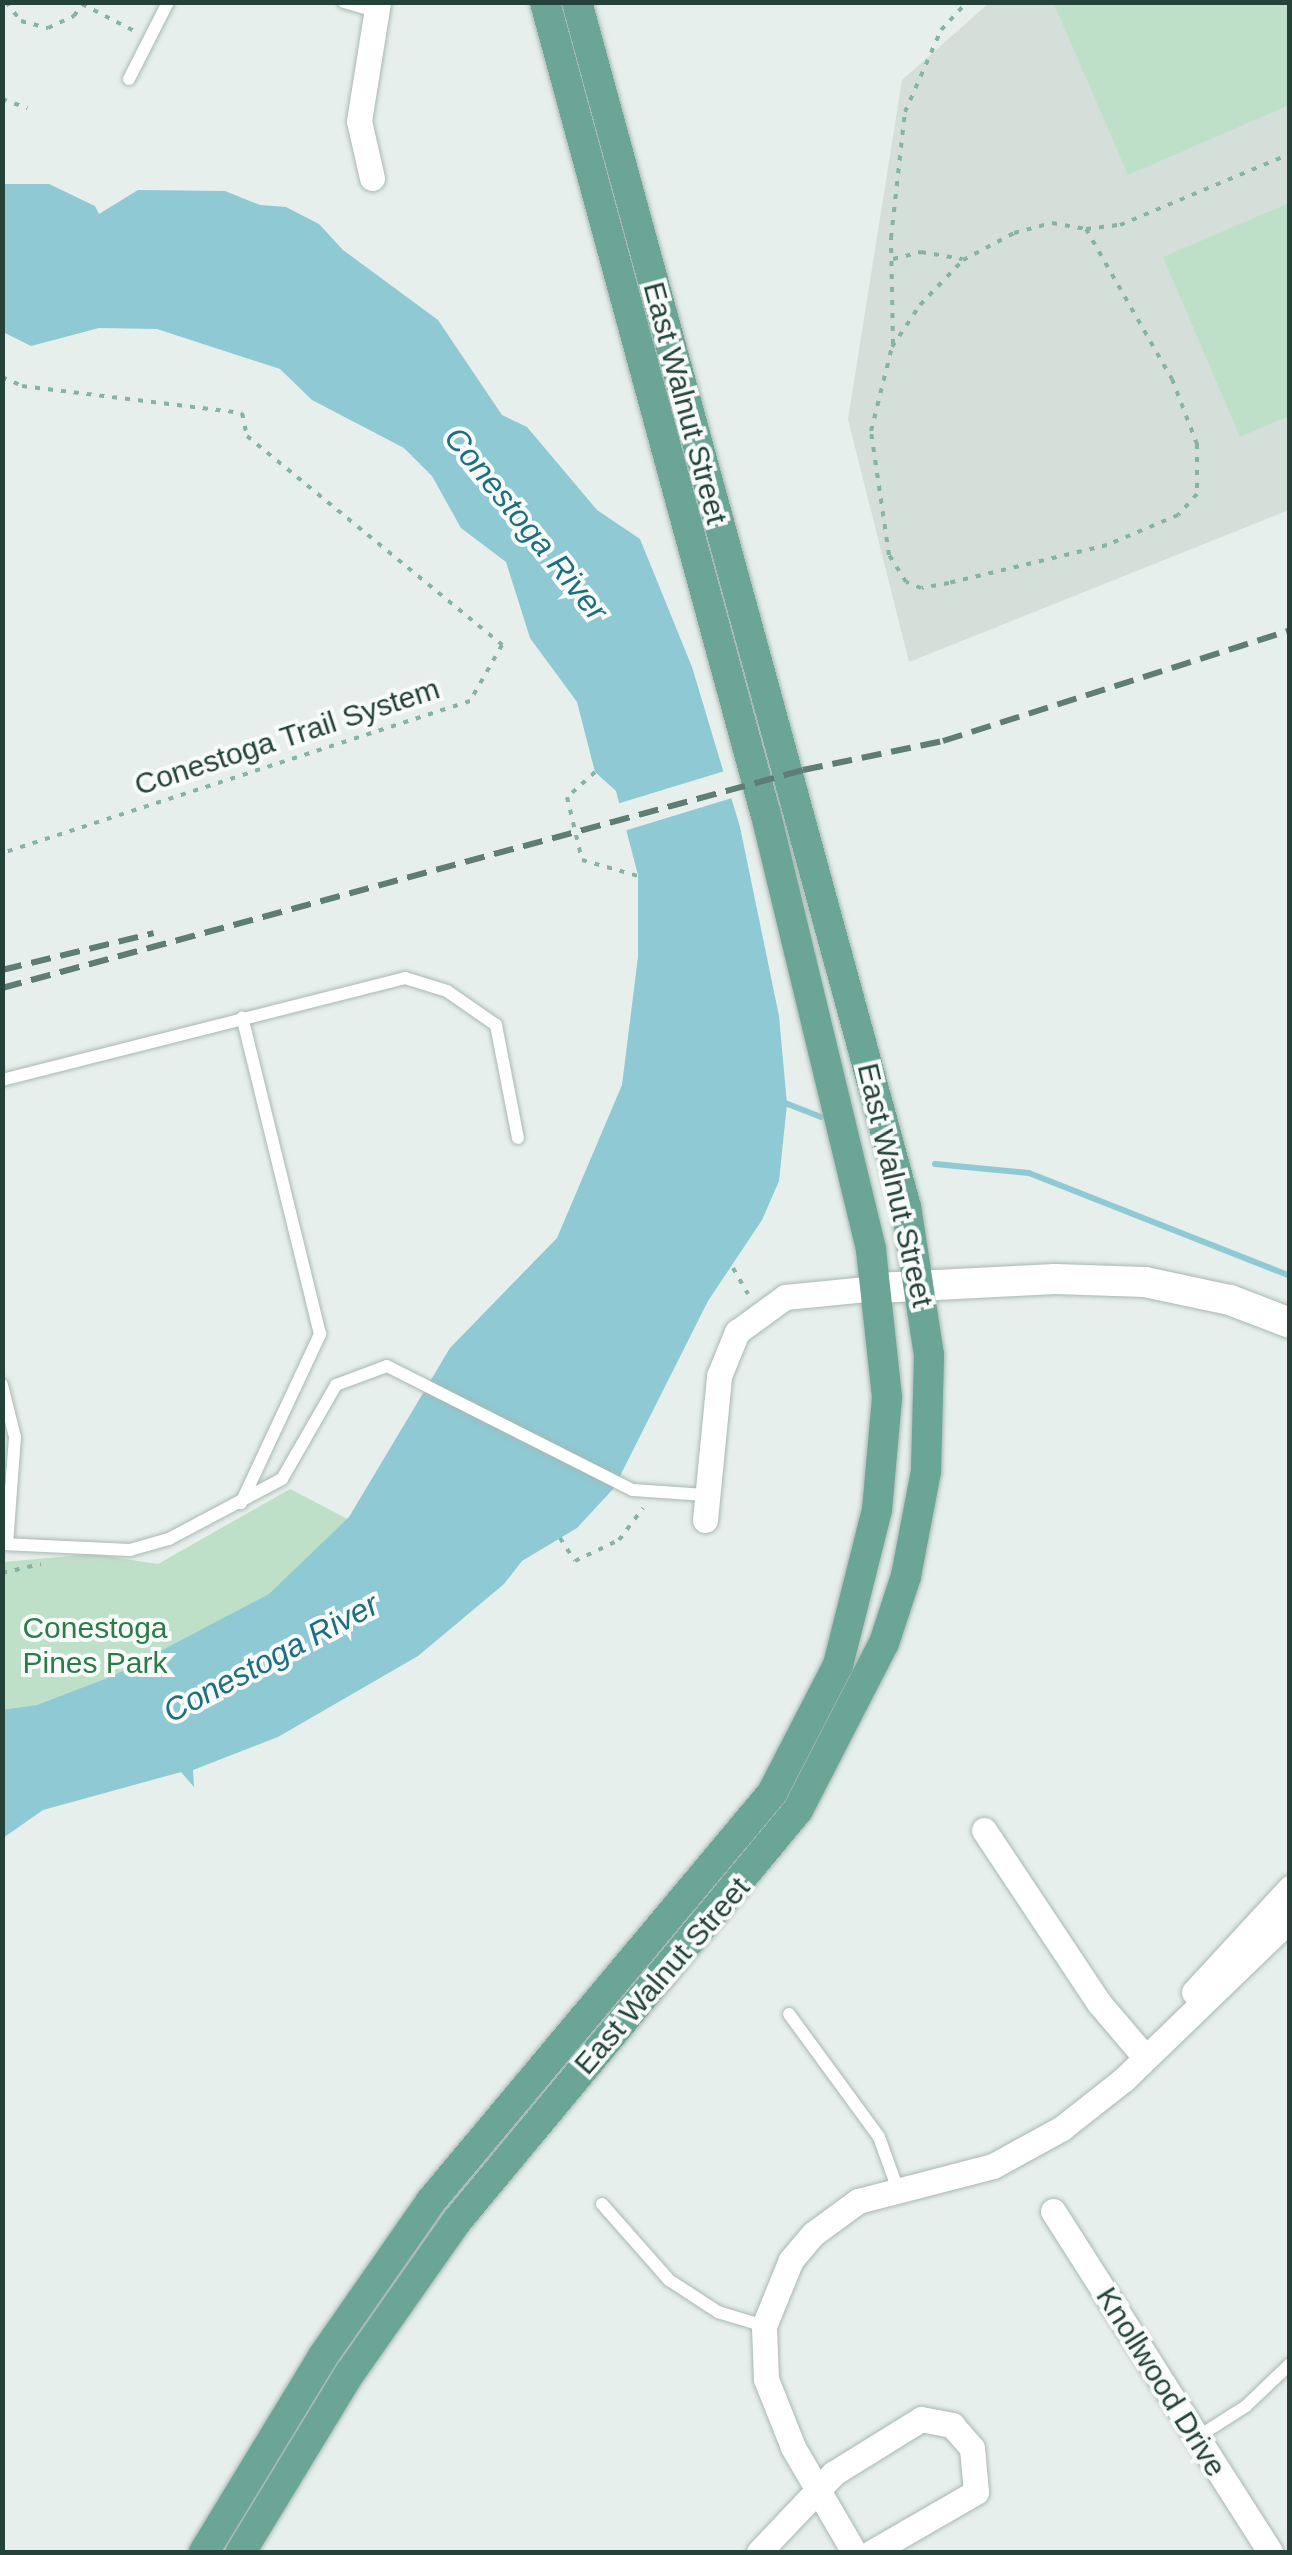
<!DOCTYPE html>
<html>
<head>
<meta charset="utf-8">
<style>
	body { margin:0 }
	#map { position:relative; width:1292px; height:2555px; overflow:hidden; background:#e6efeb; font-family:Arial,sans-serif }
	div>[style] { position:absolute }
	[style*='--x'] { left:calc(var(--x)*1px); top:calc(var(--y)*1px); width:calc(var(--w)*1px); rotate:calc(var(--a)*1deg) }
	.built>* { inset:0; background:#d4dfda }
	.green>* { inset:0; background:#bfe0c8 }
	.water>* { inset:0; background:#8ec9d4 }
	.pier>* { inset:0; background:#e6efeb; transform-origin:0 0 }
	.stream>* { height:6px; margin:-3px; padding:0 3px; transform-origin:3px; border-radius:3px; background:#8ec9d4 }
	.path>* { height:4px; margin-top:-2px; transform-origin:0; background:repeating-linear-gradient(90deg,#86b3a5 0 5px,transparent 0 13px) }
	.roads { filter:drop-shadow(0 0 2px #a8b8b2) drop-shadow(0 0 2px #a8b8b2) }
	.service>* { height:12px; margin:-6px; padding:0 6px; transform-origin:6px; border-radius:6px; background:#fff }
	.minor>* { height:25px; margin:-12.5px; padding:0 12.5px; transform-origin:12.5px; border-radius:12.5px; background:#fff }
	.tertiary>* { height:30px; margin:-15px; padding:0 15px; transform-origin:15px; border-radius:15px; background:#fff }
	.primary>* { height:30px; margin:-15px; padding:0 15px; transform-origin:15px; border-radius:15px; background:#6aa596 }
	.rail>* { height:6px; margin-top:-3px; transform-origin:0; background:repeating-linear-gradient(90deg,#5f7d75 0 20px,transparent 0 30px) }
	span { translate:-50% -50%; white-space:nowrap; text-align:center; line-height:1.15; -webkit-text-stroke:8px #f7fbf9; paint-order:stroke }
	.street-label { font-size:30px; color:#24423a }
	.park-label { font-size:30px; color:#2d7a4b }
	.water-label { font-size:32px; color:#1c6f80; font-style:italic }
	.frame { position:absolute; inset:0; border:5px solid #24423a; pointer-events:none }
</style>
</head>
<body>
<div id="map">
	<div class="built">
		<i style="clip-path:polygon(989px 3px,1289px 3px,1289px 510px,909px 662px,848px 419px,902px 80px)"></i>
	</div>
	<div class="green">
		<i style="clip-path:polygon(1290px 3px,1289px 105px,1128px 175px,1054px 4px)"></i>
		<i style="clip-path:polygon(1289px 203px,1289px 416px,1240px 437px,1163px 257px)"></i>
		<i style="clip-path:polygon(290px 1489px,417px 1555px,3px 1792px,3px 1562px,92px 1554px,158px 1564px)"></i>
	</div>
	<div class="water">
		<i style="clip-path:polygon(3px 184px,49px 184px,95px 206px,99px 214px,138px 190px,225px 191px,260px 205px,286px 207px,319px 224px,343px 250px,438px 320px,502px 415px,527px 427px,597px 510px,640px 539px,692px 667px,740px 827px,779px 1016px,787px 1104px,779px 1181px,762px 1220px,708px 1301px,614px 1488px,577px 1528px,522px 1561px,504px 1584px,418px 1656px,278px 1737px,193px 1770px,194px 1787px,181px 1772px,43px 1810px,3px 1838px,2px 1710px,37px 1705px,113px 1676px,269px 1594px,349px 1517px,450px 1348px,557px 1238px,622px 1085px,638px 957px,638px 875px,616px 791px,595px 772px,577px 702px,530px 638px,506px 562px,461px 528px,432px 476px,404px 448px,312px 400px,280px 369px,157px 329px,99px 328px,31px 346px,3px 332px)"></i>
	</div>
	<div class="pier">
		<i style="left:728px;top:770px;width:28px;height:119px;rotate:73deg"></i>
	</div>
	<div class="stream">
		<i style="--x:780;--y:1101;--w:44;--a:21.3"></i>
		<i style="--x:935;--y:1164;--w:94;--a:5.5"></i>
		<i style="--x:1029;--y:1173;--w:281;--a:21.5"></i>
	</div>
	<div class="path">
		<i style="--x:6;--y:2;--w:24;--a:52"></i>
		<i style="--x:21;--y:21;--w:28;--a:15"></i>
		<i style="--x:48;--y:28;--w:29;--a:-25"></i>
		<i style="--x:74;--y:16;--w:17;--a:-57"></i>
		<i style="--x:82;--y:4;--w:61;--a:27.4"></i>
		<i style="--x:2;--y:99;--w:27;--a:20"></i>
		<i style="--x:1086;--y:229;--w:173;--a:60.2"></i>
		<i style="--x:1172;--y:379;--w:70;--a:69"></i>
		<i style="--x:1197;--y:444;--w:50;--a:90"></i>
		<i style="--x:1197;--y:494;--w:28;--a:132"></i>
		<i style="--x:1178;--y:515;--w:77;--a:157.1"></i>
		<i style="--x:1107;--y:545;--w:163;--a:166.5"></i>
		<i style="--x:949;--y:583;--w:28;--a:170"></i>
		<i style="--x:921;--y:588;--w:16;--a:-158"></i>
		<i style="--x:906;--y:582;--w:32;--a:-122"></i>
		<i style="--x:889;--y:555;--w:125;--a:-98.3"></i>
		<i style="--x:871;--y:431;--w:87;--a:-76"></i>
		<i style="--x:892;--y:347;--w:50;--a:-56.3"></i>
		<i style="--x:920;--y:305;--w:62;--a:-46.3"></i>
		<i style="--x:963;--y:260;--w:58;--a:-27.9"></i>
		<i style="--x:1014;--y:233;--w:39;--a:-15"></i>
		<i style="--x:1052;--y:223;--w:35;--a:10"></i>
		<i style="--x:1086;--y:229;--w:34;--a:-7"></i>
		<i style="--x:1120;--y:225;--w:184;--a:-22.7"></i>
		<i style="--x:893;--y:259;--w:29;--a:-14"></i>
		<i style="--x:921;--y:252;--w:42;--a:9.7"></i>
		<i style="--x:893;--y:344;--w:106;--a:-91.1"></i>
		<i style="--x:891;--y:238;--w:127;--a:-83.7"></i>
		<i style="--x:905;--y:112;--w:90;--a:-66.3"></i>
		<i style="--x:941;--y:30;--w:38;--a:-47"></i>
		<i style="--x:2;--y:377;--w:22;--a:24"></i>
		<i style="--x:22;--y:386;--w:222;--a:7"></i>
		<i style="--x:242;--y:413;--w:24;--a:78"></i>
		<i style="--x:247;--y:436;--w:330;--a:39.3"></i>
		<i style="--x:502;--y:645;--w:64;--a:119.7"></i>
		<i style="--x:470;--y:701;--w:492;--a:162"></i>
		<i style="--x:595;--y:772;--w:38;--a:138"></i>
		<i style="--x:567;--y:797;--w:65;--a:76.6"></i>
		<i style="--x:582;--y:860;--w:58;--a:15.9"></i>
		<i style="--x:733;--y:1268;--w:30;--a:60"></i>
		<i style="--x:560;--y:1538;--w:27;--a:57"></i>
		<i style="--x:575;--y:1561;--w:49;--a:-25.5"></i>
		<i style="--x:619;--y:1540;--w:40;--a:-53"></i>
		<i style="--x:2;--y:1573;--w:40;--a:-13"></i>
	</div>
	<div class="roads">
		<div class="service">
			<i style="--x:344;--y:2;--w:32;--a:16"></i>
			<i style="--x:129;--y:79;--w:86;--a:-63.1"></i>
			<i style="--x:2;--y:1080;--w:416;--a:-14.2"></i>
			<i style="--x:405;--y:978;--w:44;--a:17.2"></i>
			<i style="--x:447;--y:991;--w:60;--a:34.8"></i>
			<i style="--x:496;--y:1025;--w:115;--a:79"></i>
			<i style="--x:2;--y:1385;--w:54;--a:76"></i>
			<i style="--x:15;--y:1437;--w:107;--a:94.3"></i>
			<i style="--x:241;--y:1503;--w:187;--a:-64.9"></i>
			<i style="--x:320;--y:1334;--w:326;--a:-103.8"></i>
			<i style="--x:2;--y:1544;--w:128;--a:2.7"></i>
			<i style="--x:130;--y:1550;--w:41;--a:-15.8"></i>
			<i style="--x:169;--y:1539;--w:128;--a:-28"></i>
			<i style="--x:282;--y:1479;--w:108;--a:-60.1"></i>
			<i style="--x:336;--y:1385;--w:54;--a:-20.4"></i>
			<i style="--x:387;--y:1366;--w:275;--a:26.8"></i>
			<i style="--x:633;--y:1490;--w:72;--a:4"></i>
			<i style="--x:789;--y:2014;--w:152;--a:53.8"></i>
			<i style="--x:879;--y:2137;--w:53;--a:70.2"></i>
			<i style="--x:602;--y:2204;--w:101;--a:48.6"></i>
			<i style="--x:669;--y:2280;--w:59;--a:33.1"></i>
			<i style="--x:718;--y:2312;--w:48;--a:16.9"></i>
			<i style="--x:1196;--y:2438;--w:59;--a:-32.6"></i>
			<i style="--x:1246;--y:2406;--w:61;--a:-43.7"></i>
		</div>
		<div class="minor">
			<i style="--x:372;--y:178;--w:58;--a:-102.8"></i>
			<i style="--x:359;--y:121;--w:121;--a:-80.9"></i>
			<i style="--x:705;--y:1520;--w:145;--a:-84.4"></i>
			<i style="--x:719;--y:1376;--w:48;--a:-67.8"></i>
			<i style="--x:737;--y:1332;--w:59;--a:-36.1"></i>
			<i style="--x:785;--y:1297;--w:92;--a:-5.6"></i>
			<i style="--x:984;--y:1830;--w:208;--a:56.4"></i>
			<i style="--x:1099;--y:2003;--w:71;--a:49.6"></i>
			<i style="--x:1194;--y:1992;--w:142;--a:-47.3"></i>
			<i style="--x:1053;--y:2211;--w:404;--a:57.5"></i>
			<i style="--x:759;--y:2552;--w:109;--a:-46.5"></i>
			<i style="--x:834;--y:2473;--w:102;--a:-31.8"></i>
			<i style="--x:921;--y:2419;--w:32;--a:11"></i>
			<i style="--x:952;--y:2425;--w:30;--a:49"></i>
			<i style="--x:972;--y:2448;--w:44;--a:84.8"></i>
			<i style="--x:976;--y:2492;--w:120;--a:150"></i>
			<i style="--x:854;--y:2552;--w:121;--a:-120.2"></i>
			<i style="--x:793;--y:2447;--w:73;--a:-111.7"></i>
			<i style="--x:766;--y:2379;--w:53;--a:-92.2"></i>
			<i style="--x:764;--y:2326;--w:71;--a:-67.8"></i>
			<i style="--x:791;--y:2260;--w:34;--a:-50"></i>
			<i style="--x:813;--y:2234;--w:56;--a:-36.3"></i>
			<i style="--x:858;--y:2201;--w:139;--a:-14.5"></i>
			<i style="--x:993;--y:2166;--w:79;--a:-28.8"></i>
			<i style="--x:1062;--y:2128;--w:78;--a:-38.2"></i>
			<i style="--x:1123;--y:2080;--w:232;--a:-44"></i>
		</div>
		<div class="tertiary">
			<i style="--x:877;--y:1288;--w:178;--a:-2.9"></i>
			<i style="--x:1055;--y:1279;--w:90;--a:1.9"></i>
			<i style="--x:1145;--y:1282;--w:87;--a:12"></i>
			<i style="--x:1230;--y:1300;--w:64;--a:21"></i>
		</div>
		<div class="primary">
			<i style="--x:204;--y:2552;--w:229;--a:-58.7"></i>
			<i style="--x:323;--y:2356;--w:189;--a:-55.1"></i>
			<i style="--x:431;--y:2201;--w:532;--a:-50.11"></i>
			<i style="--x:772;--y:1793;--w:144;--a:-62.7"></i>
			<i style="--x:838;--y:1665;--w:160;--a:-75.9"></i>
			<i style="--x:877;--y:1510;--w:113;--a:-84.9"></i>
			<i style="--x:887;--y:1397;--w:149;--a:-96.2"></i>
			<i style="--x:871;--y:1249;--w:450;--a:-103.6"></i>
			<i style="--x:765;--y:812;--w:839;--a:-105.2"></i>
			<i style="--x:241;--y:2552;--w:210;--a:-58.7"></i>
			<i style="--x:350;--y:2373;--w:186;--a:-54.9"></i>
			<i style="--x:457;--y:2221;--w:534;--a:-50.32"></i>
			<i style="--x:798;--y:1810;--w:188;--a:-62.8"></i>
			<i style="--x:884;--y:1643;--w:71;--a:-71.8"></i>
			<i style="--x:906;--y:1576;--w:107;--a:-79.2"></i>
			<i style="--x:926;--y:1471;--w:116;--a:-88.5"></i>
			<i style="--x:929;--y:1355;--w:150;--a:-98.8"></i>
			<i style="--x:906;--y:1207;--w:1249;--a:-105.27"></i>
		</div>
	</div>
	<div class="rail">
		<i style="--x:2;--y:970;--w:156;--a:-13.7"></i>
		<i style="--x:2;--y:988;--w:830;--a:-15.22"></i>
		<i style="--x:803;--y:770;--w:143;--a:-11.7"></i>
		<i style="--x:943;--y:741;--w:364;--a:-17.7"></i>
	</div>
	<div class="street-label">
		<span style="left:685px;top:403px;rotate:75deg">East Walnut Street</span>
		<span style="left:287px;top:737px;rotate:-18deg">Conestoga Trail System</span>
		<span style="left:895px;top:1185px;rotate:77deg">East Walnut Street</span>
		<span style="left:662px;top:1976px;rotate:-49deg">East Walnut Street</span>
		<span style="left:1161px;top:2382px;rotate:58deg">Knollwood Drive</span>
	</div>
	<div class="park-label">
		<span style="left:95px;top:1645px">Conestoga<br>Pines Park</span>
	</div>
	<div class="water-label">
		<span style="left:526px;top:524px;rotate:51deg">Conestoga River</span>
		<span style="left:271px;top:1658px;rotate:-28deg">Conestoga River</span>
	</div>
	<div class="frame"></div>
</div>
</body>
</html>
